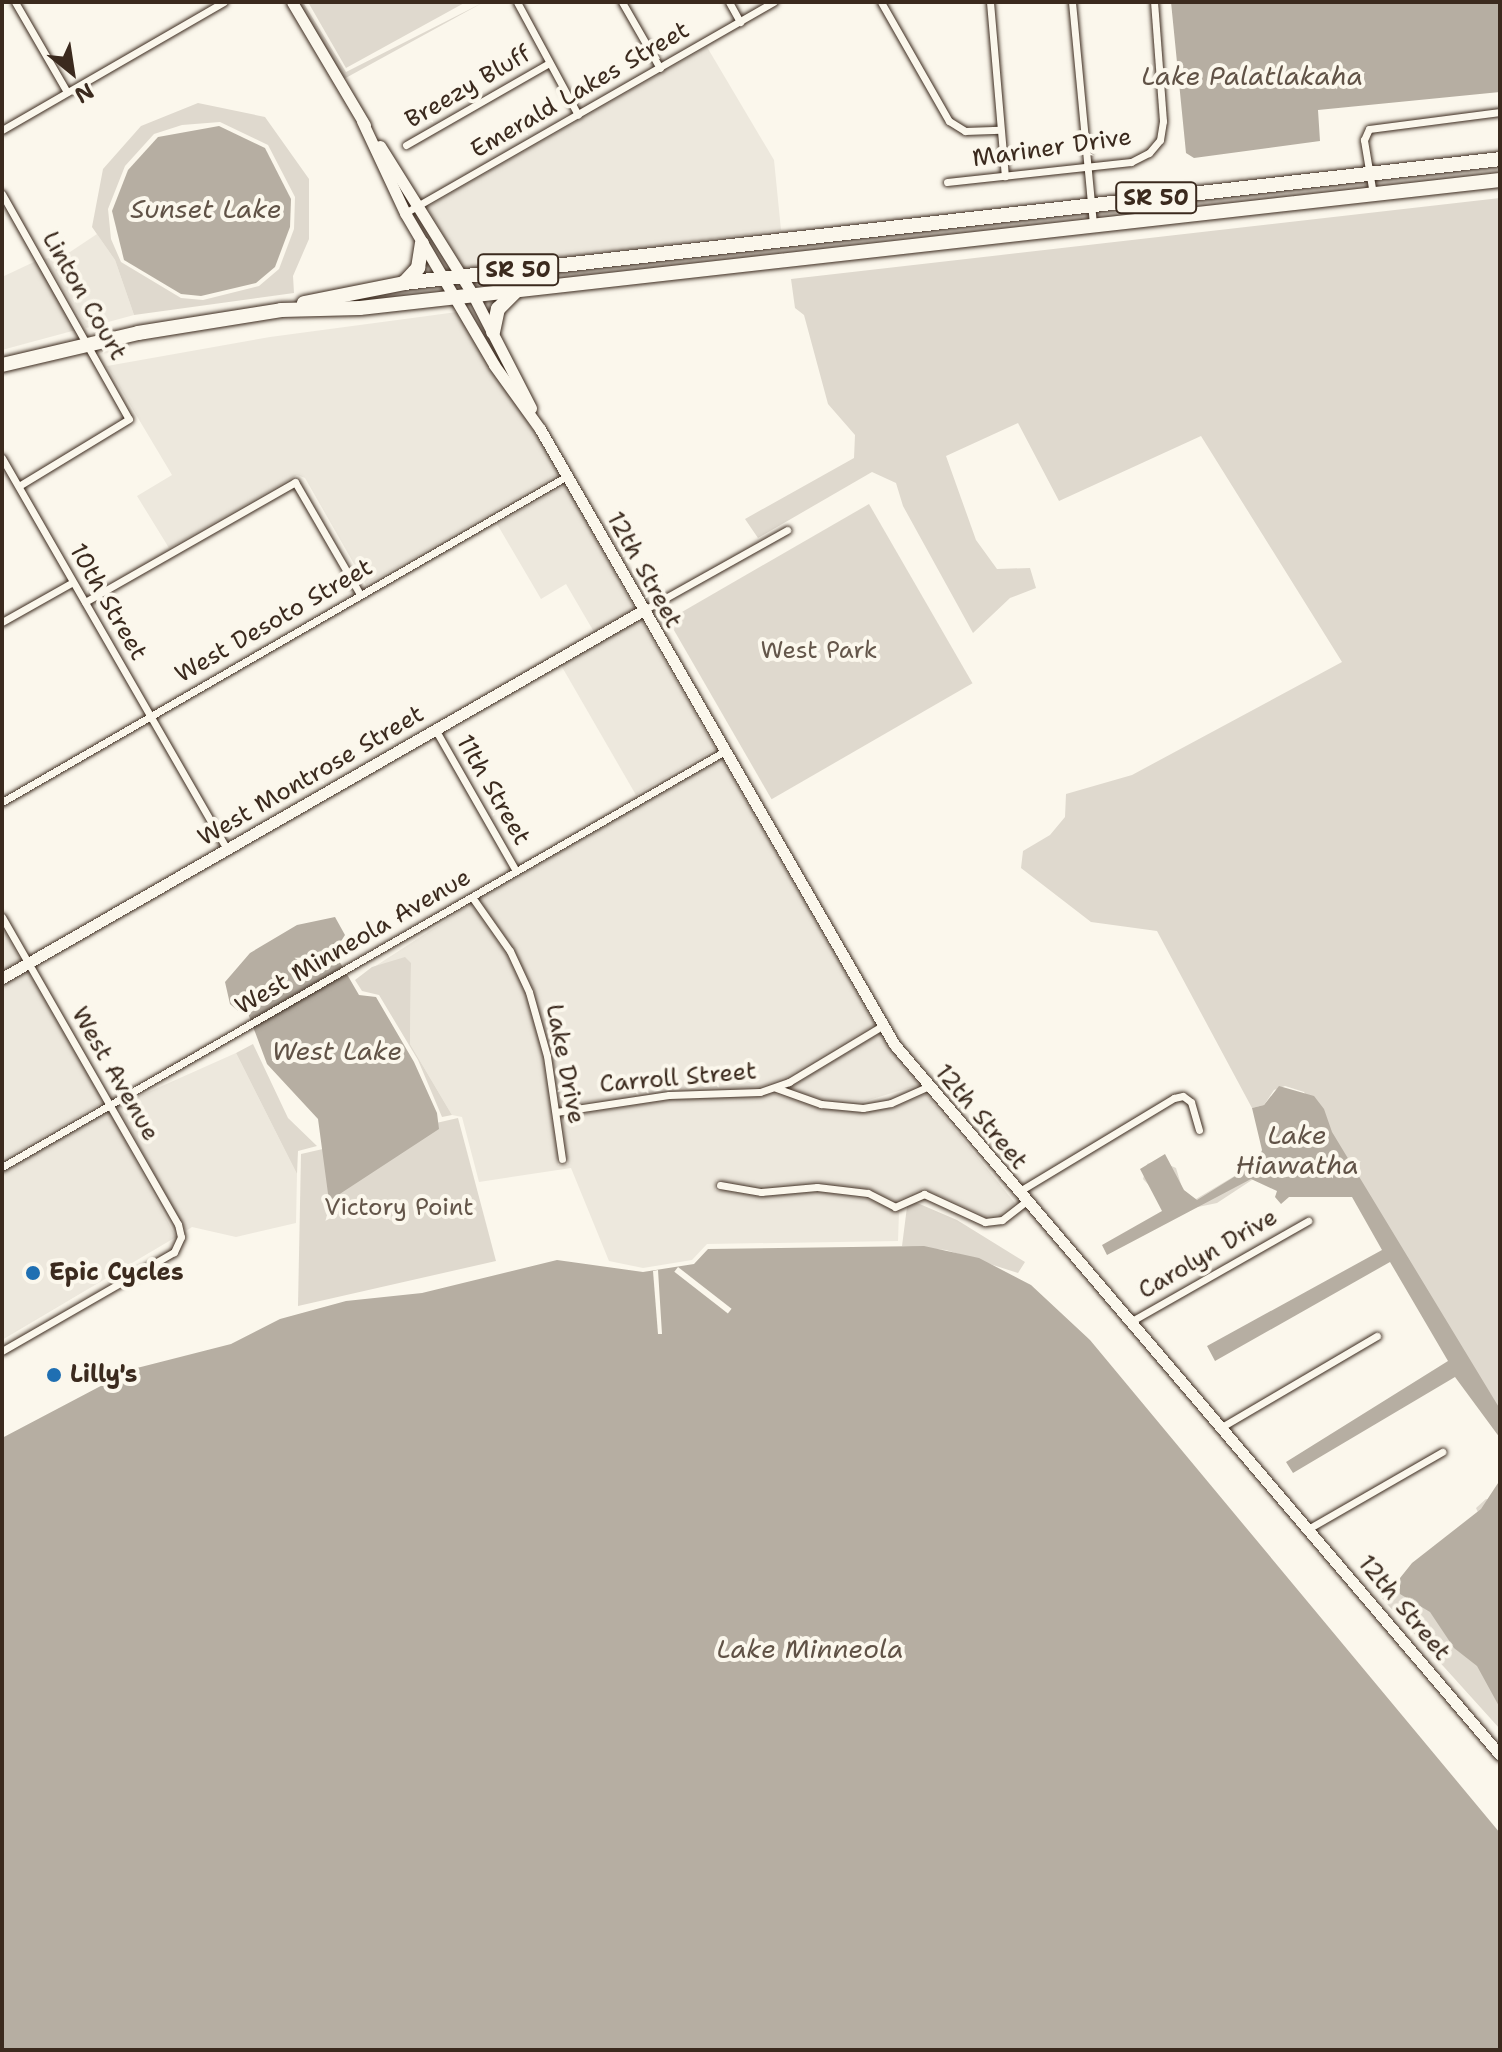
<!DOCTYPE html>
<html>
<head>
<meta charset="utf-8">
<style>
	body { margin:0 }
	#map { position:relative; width:1502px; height:2052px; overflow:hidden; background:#fbf7ec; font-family:"Shantell Sans",sans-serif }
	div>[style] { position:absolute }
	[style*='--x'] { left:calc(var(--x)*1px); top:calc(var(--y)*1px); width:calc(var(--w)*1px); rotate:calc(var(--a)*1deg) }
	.built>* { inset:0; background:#ede8dd; transform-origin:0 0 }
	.green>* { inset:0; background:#dfd9ce; transform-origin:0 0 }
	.water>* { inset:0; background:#b6aea2 }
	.pier>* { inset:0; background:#fbf7ec; transform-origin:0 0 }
	.roads { filter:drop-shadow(0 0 2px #3b2a1e) drop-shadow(0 0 2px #3b2a1e) }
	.street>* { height:7px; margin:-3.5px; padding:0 3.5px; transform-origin:3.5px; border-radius:3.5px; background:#fbf7ec }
	.secondary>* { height:11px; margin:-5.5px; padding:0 5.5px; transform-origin:5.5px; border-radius:5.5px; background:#fbf7ec }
	.highway>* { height:14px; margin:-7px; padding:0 7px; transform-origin:7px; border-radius:7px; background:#fbf7ec }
	.dots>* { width:22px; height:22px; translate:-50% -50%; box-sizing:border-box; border:4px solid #fbf7ec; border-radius:50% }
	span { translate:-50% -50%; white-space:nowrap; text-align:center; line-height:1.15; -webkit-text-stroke:8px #fbf7ec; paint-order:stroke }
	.shield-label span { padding:2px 6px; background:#fbf7ec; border:2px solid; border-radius:6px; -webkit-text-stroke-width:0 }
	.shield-label { font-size:22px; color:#3b2a1e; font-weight:700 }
	.street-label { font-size:24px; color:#3b2a1e }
	.park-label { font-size:24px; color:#64564a }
	.poi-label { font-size:24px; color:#3b2a1e; font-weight:700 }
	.left { translate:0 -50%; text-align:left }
	.water-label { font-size:26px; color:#605246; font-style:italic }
	.frame { position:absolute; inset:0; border:4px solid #3b2a1e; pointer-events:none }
	.north { position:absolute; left:32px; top:32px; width:80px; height:80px; -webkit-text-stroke:6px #fbf7ec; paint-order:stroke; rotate:150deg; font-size:22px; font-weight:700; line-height:32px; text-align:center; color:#3b2a1e }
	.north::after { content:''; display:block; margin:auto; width:28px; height:36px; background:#3b2a1e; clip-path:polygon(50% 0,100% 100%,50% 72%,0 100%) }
</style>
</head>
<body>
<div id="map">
	<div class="built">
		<i style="clip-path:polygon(707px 47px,774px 160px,781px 230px,464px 270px,427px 207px)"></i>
		<i style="clip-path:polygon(97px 234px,115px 260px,134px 315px,86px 328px,45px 259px,70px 252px)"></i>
		<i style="clip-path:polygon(36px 261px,76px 330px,2px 350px,2px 277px)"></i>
		<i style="clip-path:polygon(457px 312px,560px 473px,366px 585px,305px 478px,297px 475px,169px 548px,137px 496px,172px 475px,107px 366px,270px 337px)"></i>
		<i style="clip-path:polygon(566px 485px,635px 609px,594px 632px,566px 584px,541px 599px,497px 524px)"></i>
		<i style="left:640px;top:618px;width:151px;height:92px;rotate:60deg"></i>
		<i style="clip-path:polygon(722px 759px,875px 1024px,786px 1077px,759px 1087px,668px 1089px,560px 1106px,534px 990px,514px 949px,479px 899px)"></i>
		<i style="clip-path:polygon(471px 904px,506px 954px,525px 993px,543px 1057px,558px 1165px,568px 1164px,562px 1117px,670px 1100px,775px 1094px,820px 1109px,864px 1113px,893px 1108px,926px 1094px,1015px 1203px,1000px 1215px,985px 1216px,923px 1188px,896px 1201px,868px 1188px,817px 1182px,760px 1186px,716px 1180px,715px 1190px,761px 1197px,818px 1192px,867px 1199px,899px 1212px,898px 1241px,707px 1244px,692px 1260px,643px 1268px,609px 1261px,571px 1168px,479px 1182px,462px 1117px,452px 1115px,410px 1044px,411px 963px,374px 967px)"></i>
		<i style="clip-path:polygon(2px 927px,21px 961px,2px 972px)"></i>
		<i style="clip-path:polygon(27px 970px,103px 1102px,2px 1160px,2px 985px)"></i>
		<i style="clip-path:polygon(881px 1033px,919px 1085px,862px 1102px,822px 1099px,789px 1088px)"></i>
		<i style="clip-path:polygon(236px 1053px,297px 1174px,296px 1223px,236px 1237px,192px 1227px,186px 1231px,117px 1106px)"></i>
		<i style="clip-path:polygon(109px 1111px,176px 1237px,2px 1340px,2px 1173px)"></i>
	</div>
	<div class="green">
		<i style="clip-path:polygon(298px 2px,303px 2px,346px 72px,484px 2px,342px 80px)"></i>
		<i style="clip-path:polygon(308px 2px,466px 2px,346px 68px)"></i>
		<i style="clip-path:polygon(evenodd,198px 103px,265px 117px,309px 179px,309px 239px,293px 276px,294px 293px,134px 315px,115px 260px,92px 227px,103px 169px,141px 126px,198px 103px,220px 122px,268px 145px,295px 197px,294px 229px,279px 269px,259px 286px,203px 300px,181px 298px,121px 262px,111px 239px,108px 209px,125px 166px,154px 134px,182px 125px,220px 122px)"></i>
		<i style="clip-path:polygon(1500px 198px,1500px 1415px,1304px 1092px,1285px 1086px,1274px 1090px,1264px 1105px,1252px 1108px,1157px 931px,1091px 922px,1021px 868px,1023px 851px,1050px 835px,1065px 817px,1066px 794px,1132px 775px,1342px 662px,1201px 436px,1059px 501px,1018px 423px,946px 456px,976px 540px,997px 569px,1030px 568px,1036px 588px,1010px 598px,973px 633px,903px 506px,896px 483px,872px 472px,758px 538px,745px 519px,854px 458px,855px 435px,828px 404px,804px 315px,795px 308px,791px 279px)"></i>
		<i style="left:869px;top:504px;width:207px;height:232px;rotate:60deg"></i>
		<i style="clip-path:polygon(405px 957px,411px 963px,410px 1044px,452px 1115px,442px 1117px,418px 1060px,379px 995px,362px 991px,355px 980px,372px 967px)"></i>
		<i style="clip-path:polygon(253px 1044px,288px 1118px,317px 1146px,298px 1151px,297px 1174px,236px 1053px)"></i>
		<i style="clip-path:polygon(458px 1118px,496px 1261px,298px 1306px,301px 1154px)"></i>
		<i style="clip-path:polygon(1158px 1160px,1176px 1168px,1184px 1194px,1196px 1199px,1258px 1162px,1255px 1178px,1217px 1203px,1174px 1212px,1143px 1179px,1147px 1164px)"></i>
		<i style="clip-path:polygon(908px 1199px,957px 1220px,1025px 1262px,1018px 1273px,946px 1250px,902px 1246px)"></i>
		<i style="clip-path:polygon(1486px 1499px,1494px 1501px,1500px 1729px,1379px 1595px,1386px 1585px,1407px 1591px,1481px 1519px,1476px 1508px)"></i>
	</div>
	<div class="water">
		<i style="clip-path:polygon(1171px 2px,1500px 2px,1500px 92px,1318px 110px,1320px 141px,1194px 158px,1186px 153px)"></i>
		<i style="clip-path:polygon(219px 126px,265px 148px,291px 199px,290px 227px,275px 267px,256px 283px,201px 296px,181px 294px,124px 260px,112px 211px,128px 170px,158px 137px)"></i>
		<i style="clip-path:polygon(335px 917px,345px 935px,334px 952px,359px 995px,376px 997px,414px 1062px,437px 1113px,439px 1129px,329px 1201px,318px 1119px,267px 1064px,246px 1008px,238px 1011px,230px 1004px,225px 982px,250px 953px,297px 925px)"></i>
		<i style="clip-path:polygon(1279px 1086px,1314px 1096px,1324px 1109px,1332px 1132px,1500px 1409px,1500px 1438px,1455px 1377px,1293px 1473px,1286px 1462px,1448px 1361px,1390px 1262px,1215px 1361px,1207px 1346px,1382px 1250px,1352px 1197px,1289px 1197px,1281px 1204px,1275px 1197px,1277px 1191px,1251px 1179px,1107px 1255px,1102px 1245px,1162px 1211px,1140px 1169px,1165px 1154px,1184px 1190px,1197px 1200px,1258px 1162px,1262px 1150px,1252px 1108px,1264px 1105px)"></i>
		<i style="clip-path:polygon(924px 1246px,979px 1258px,1031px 1285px,1090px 1340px,1500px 1833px,1500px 2050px,2px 2050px,2px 1438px,133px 1369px,231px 1344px,280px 1319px,346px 1301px,422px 1293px,557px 1260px,643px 1272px,694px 1264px,708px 1249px)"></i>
		<i style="clip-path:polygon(1500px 1480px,1500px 1708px,1477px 1666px,1454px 1648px,1430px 1612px,1400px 1594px,1400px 1578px,1412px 1563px,1481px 1509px)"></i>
	</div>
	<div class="pier">
		<i style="left:678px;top:1267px;width:68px;height:6px;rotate:38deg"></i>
		<i style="clip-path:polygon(658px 1270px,662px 1334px,658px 1334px,653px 1271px)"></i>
	</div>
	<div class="roads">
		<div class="street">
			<i style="--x:15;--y:2;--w:104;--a:60"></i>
			<i style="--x:517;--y:2;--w:128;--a:61.6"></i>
			<i style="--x:622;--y:2;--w:76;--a:60.1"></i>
			<i style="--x:729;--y:2;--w:23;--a:61"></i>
			<i style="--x:881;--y:2;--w:137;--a:60.3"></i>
			<i style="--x:949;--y:121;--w:19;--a:32"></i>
			<i style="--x:965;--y:131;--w:35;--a:-2"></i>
			<i style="--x:990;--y:2;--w:175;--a:85.1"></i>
			<i style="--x:1072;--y:2;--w:225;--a:84.6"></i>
			<i style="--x:2;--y:130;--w:256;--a:-30"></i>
			<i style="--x:406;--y:145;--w:165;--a:-29.8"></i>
			<i style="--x:947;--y:182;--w:185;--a:-6.2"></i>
			<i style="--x:1131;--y:162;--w:20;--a:-27"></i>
			<i style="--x:1149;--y:153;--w:17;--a:-50"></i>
			<i style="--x:1160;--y:140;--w:19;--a:-81"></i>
			<i style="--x:1163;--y:121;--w:119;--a:-94.3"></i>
			<i style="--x:2;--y:194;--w:258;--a:60.6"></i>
			<i style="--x:129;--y:419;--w:129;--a:148.7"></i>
			<i style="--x:1373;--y:194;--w:55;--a:-99.5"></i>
			<i style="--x:1364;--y:140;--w:12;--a:-66"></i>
			<i style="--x:1369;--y:129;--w:132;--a:-7.4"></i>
			<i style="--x:405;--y:213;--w:425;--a:-29.8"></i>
			<i style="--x:2;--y:458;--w:451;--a:60.1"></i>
			<i style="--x:85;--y:602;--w:242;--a:-29.7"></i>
			<i style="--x:295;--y:482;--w:129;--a:59.9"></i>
			<i style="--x:644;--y:610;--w:164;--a:-29.2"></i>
			<i style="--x:2;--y:622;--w:81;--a:-29.4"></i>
			<i style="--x:435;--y:729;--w:163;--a:60.3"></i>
			<i style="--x:2;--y:802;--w:652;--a:-29.98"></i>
			<i style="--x:472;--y:897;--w:66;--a:54.9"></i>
			<i style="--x:510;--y:951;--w:45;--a:65.1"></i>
			<i style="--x:529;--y:992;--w:66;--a:74.3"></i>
			<i style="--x:547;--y:1056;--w:104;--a:81.7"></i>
			<i style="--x:2;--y:917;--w:354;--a:60.2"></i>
			<i style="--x:178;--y:1224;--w:13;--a:77"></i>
			<i style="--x:181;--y:1237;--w:17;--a:115"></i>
			<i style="--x:174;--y:1252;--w:198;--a:150.1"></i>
			<i style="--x:776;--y:1088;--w:48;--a:19.6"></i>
			<i style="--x:821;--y:1104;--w:42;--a:5.4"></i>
			<i style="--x:863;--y:1108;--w:28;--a:-10"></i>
			<i style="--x:891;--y:1103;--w:39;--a:-24"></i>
			<i style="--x:556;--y:1112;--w:114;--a:-8.6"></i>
			<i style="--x:669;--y:1095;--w:91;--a:-1.9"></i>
			<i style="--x:760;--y:1092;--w:31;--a:-19"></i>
			<i style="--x:789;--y:1082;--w:109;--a:-31.1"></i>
			<i style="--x:2;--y:1167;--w:832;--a:-29.92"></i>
			<i style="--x:720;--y:1185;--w:42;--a:9.7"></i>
			<i style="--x:761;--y:1192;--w:56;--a:-5.1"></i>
			<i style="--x:817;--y:1187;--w:51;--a:6.7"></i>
			<i style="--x:868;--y:1193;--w:30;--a:27"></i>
			<i style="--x:895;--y:1207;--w:32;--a:-24"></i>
			<i style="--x:924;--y:1194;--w:67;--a:24.7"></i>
			<i style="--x:985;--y:1222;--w:17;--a:-7"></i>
			<i style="--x:1002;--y:1220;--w:29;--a:-38"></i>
			<i style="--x:1018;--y:1192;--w:182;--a:-31.1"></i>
			<i style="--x:1174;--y:1098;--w:9;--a:-13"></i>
			<i style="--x:1183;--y:1096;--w:10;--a:37"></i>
			<i style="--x:1191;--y:1102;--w:29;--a:74"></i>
			<i style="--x:1130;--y:1322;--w:205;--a:-29.6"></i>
			<i style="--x:1220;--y:1428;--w:182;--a:-30.4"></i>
			<i style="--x:1308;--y:1529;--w:155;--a:-29.9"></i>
		</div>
		<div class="secondary">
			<i style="--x:292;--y:2;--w:143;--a:59.3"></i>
			<i style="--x:362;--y:121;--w:102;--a:64.9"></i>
			<i style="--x:405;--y:213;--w:176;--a:59.6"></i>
			<i style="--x:494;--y:365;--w:79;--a:54.3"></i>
			<i style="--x:540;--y:429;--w:710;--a:60.07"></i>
			<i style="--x:894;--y:1044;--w:934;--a:49.56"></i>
			<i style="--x:380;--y:146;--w:176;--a:58"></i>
			<i style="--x:473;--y:295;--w:127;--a:62.8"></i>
			<i style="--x:2;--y:978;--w:738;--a:-29.83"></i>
		</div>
		<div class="highway">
			<i style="--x:404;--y:283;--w:21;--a:-47"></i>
			<i style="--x:418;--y:268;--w:25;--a:-81"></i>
			<i style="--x:304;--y:303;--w:102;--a:-11.3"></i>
			<i style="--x:404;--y:283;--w:1103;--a:-6.45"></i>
			<i style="--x:493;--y:332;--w:24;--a:-78"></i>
			<i style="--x:498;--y:309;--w:24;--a:-45"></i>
			<i style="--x:2;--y:365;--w:140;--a:-13.2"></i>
			<i style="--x:138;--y:333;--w:145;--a:-9.1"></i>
			<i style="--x:281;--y:310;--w:79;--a:-1.5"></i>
			<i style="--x:360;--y:308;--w:1147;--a:-6.41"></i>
		</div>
	</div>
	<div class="dots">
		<i style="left:33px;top:1273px;background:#1f6fb2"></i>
		<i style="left:54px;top:1375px;background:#1f6fb2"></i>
	</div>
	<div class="shield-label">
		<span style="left:1156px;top:198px">SR 50</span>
		<span style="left:518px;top:270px">SR 50</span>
	</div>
	<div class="street-label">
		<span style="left:468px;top:87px;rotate:-30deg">Breezy Bluff</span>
		<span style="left:580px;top:90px;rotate:-30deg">Emerald Lakes Street</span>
		<span style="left:1052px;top:148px;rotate:-8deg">Mariner Drive</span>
		<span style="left:84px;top:296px;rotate:60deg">Linton Court</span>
		<span style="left:644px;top:570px;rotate:61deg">12th Street</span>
		<span style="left:108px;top:602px;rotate:60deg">10th Street</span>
		<span style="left:274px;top:621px;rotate:-30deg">West Desoto Street</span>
		<span style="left:311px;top:776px;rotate:-30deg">West Montrose Street</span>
		<span style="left:493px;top:790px;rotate:60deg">11th Street</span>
		<span style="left:353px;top:942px;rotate:-30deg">West Minneola Avenue</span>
		<span style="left:565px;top:1064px;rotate:79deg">Lake Drive</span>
		<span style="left:115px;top:1074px;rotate:60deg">West Avenue</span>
		<span style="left:678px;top:1078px;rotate:-5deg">Carroll Street</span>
		<span style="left:981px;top:1117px;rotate:50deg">12th Street</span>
		<span style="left:1208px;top:1254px;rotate:-30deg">Carolyn Drive</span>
		<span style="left:1404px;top:1608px;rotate:50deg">12th Street</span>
	</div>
	<div class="park-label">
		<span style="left:819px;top:651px">West Park</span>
		<span style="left:399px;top:1208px">Victory Point</span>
	</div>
	<div class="poi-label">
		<span class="left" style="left:49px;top:1273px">Epic Cycles</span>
		<span class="left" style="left:70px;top:1375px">Lilly's</span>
	</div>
	<div class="water-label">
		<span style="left:1252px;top:76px">Lake Palatlakaha</span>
		<span style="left:206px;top:209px">Sunset Lake</span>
		<span style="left:337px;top:1051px">West Lake</span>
		<span style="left:1297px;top:1150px">Lake<br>Hiawatha</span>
		<span style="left:810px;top:1649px">Lake Minneola</span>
	</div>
	<div class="frame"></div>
	<div class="north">N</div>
</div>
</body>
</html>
